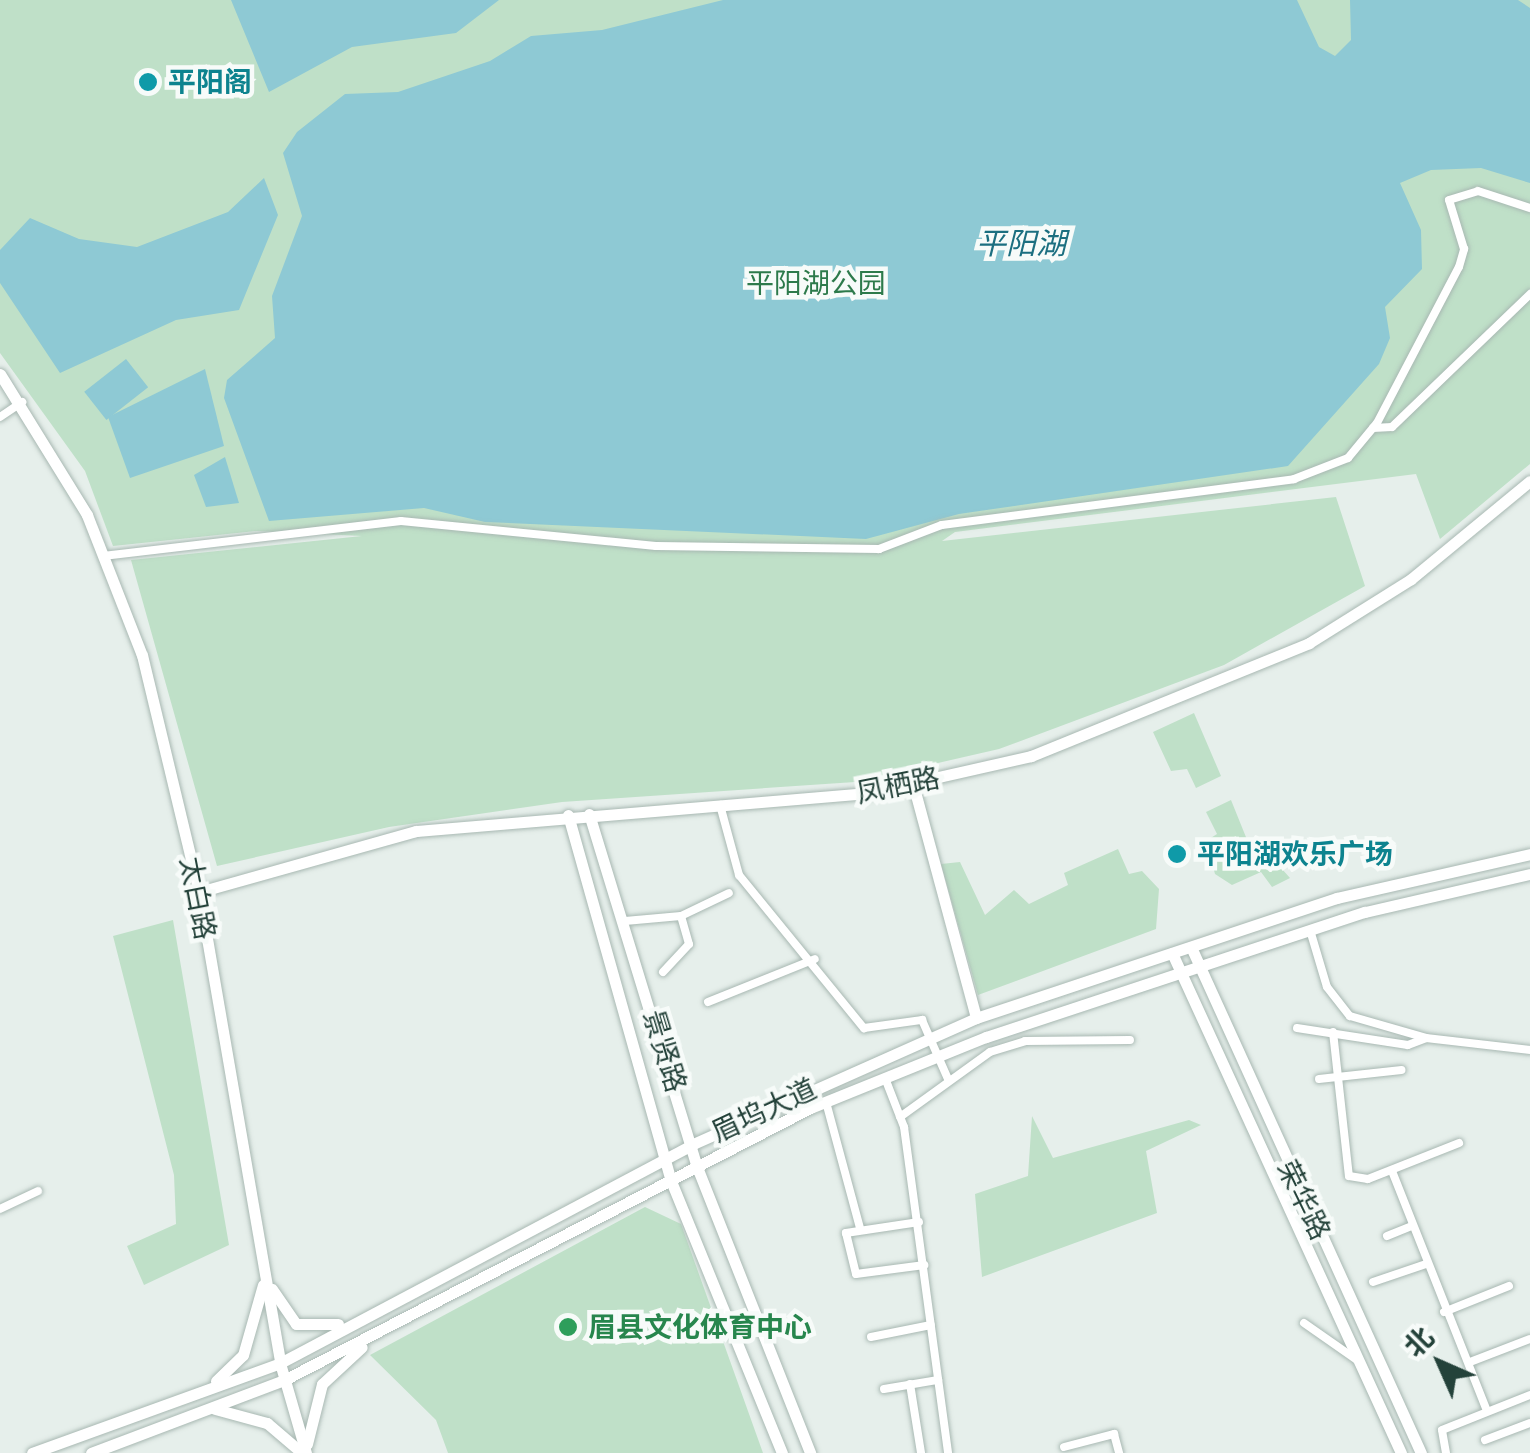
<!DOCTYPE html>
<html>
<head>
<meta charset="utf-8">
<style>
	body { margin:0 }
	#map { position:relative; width:1530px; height:1453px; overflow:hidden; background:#e6efeb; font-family:Inter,"Noto Sans SC",sans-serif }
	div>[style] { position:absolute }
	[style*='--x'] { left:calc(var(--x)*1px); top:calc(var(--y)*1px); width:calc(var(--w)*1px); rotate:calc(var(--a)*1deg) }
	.green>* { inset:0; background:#bfe0c8 }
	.water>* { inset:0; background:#8ec9d4; transform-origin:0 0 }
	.roads { filter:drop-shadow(0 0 2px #a8b8b2) drop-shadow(0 0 2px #a8b8b2) }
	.street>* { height:8px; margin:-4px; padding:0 4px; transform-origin:4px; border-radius:4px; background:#fff }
	.secondary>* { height:11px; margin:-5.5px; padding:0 5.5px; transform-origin:5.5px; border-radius:5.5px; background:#fff }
	.dots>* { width:28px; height:28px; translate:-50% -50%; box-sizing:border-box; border:5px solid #f7fbf9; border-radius:50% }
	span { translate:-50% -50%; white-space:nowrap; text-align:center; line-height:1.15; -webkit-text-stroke:9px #f7fbf9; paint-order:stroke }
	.culture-label { font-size:28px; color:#0d838f; font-weight:700 }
	.left { translate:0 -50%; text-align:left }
	.park-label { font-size:28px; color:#2d7a4b }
	.street-label { font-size:28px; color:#24423a }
	.leisure-label { font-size:28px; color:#27864d; font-weight:700 }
	.water-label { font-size:30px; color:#1c6f80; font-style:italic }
	.north { position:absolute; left:1390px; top:1313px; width:100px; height:100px; -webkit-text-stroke:8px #f7fbf9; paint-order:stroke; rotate:315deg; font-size:28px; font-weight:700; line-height:40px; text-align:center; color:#24423a }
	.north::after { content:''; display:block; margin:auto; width:35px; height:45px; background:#24423a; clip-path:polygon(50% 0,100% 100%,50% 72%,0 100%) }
</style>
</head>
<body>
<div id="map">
	<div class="green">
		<i style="clip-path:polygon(0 0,1530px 0,1530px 464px,1440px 539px,1416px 474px,955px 532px,942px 541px,1336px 497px,1365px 586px,1224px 665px,999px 749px,855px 782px,562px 802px,389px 827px,217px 866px,131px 560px,362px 536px,257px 531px,113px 546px,85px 471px,0 353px)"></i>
		<i style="clip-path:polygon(1194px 713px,1221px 776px,1196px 788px,1187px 769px,1171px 771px,1153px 732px)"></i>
		<i style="clip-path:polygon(1231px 800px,1254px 857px,1267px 852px,1290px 878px,1272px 887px,1261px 872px,1232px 885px,1215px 874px,1206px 841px,1217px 834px,1206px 812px)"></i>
		<i style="clip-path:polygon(1118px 849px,1129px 874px,1142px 871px,1159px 889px,1156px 929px,978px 995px,941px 864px,960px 862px,985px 915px,1014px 890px,1029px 904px,1068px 885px,1064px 873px)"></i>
		<i style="clip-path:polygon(173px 920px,229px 1245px,144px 1285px,127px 1246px,176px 1224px,174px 1175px,113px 936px)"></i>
		<i style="clip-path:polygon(1032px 1116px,1053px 1158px,1189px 1120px,1201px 1125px,1146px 1151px,1157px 1213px,982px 1277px,975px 1194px,1028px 1176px)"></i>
		<i style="clip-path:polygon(645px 1207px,681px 1224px,763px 1453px,448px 1453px,436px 1420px,370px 1355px)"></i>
	</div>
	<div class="water">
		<i style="clip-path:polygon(231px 0,499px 0,456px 33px,352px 47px,269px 92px)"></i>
		<i style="clip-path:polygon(723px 0,1297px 0,1319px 47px,1335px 56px,1351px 40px,1350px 0,1518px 0,1530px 8px,1530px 183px,1481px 168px,1431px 170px,1400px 183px,1421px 230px,1422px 269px,1385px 307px,1390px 338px,1379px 364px,1288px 466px,959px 514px,866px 539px,485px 522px,424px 508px,269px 521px,224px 398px,227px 380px,275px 338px,272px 296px,302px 216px,283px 153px,297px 132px,345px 94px,398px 92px,490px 61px,531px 36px,602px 30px)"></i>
		<i style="clip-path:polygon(264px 178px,278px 215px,239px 310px,176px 320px,60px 373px,0 283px,0 250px,30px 218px,79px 239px,137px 247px,228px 212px)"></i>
		<i style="left:126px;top:359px;width:36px;height:53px;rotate:52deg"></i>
		<i style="clip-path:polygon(205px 369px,224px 446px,130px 478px,108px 417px)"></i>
		<i style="clip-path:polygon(225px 457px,239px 503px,206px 507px,194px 475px)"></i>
	</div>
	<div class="roads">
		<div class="street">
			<i style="--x:0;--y:417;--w:27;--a:-34"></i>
			<i style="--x:1373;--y:428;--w:19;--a:-3"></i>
			<i style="--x:1392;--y:427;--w:192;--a:-43.9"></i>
			<i style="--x:103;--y:556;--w:300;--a:-6.7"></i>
			<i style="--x:401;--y:521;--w:256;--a:5.6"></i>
			<i style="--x:656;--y:546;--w:223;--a:0.8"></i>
			<i style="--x:879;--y:549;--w:67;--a:-20.9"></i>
			<i style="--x:942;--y:525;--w:355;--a:-7.4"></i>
			<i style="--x:1294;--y:479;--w:58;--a:-21.3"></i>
			<i style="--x:1348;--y:458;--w:45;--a:-50.4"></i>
			<i style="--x:1377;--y:423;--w:176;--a:-62.3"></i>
			<i style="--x:1459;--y:267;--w:19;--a:-74"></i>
			<i style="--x:1464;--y:249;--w:51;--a:-107"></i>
			<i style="--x:1449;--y:200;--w:30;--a:-17"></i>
			<i style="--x:1478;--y:191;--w:55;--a:18.1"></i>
			<i style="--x:720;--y:805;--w:73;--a:74.8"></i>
			<i style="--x:739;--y:875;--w:198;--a:50.8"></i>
			<i style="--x:864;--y:1028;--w:59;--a:-7.9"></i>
			<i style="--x:922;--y:1020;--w:64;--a:66.2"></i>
			<i style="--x:625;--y:921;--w:56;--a:-5.1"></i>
			<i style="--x:681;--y:916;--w:53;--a:-25.6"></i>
			<i style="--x:1310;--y:930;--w:59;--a:73.4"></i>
			<i style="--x:1327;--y:987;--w:37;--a:52"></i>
			<i style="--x:1350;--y:1016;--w:79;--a:16.1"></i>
			<i style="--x:1426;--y:1038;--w:105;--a:6.6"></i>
			<i style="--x:663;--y:972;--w:38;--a:-47"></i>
			<i style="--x:689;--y:944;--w:29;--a:-106"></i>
			<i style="--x:708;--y:1002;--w:115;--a:-21.9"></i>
			<i style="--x:1297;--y:1028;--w:112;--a:8.7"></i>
			<i style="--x:1408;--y:1045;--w:19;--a:-21"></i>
			<i style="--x:1333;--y:1032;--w:145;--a:83.7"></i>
			<i style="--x:1349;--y:1176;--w:19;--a:9"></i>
			<i style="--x:1368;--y:1179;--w:98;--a:-21.6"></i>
			<i style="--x:885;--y:1078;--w:53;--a:68.8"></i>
			<i style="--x:904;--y:1127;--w:329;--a:82.3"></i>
			<i style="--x:1319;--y:1079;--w:83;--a:-6.2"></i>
			<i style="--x:826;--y:1102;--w:131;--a:74.9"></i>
			<i style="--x:900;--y:1117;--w:111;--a:-35.8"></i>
			<i style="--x:990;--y:1052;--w:37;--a:-17"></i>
			<i style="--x:1025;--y:1041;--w:105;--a:-0.5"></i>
			<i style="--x:1392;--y:1171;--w:258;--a:68.4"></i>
			<i style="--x:0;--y:1209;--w:42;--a:-25.3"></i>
			<i style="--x:919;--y:1222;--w:74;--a:171.4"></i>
			<i style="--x:846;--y:1233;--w:42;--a:76.3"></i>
			<i style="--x:856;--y:1274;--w:69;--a:-7.5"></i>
			<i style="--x:1387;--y:1236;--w:27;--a:-22"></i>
			<i style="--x:1373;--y:1282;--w:56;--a:-18.8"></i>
			<i style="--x:1444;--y:1312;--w:70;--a:-21.8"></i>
			<i style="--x:1304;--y:1323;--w:65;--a:34.9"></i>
			<i style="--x:871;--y:1337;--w:61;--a:-11.3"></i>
			<i style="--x:1470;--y:1362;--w:64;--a:-21"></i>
			<i style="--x:910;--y:1384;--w:70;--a:80.9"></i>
			<i style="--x:884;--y:1389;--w:55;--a:-9.5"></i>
			<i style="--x:1485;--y:1440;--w:48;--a:-20.7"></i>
			<i style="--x:1064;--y:1447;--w:52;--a:-14.6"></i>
			<i style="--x:1114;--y:1434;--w:20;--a:75"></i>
			<i style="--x:1446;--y:1453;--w:23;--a:-100"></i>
			<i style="--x:1442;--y:1430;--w:95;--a:-21.7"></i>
		</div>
		<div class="secondary">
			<i style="--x:0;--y:374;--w:166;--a:58.3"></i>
			<i style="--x:87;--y:515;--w:150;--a:68.6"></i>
			<i style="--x:142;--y:655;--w:244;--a:76.5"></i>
			<i style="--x:199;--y:892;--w:478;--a:80.2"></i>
			<i style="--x:280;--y:1363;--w:94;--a:73.9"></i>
			<i style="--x:913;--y:784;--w:242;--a:74.9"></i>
			<i style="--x:589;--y:814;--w:369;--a:73"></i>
			<i style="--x:697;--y:1167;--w:308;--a:68.4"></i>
			<i style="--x:568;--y:815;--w:380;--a:74.3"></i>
			<i style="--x:671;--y:1181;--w:294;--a:67.8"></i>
			<i style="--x:199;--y:892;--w:225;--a:-15.7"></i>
			<i style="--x:416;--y:831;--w:454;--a:-4.8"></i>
			<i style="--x:868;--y:793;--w:167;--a:-12.8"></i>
			<i style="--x:1031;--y:756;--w:300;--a:-22.1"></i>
			<i style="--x:1309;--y:643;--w:120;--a:-32.1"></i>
			<i style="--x:1411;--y:579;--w:154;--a:-39.5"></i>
			<i style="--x:1191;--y:947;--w:556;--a:65.56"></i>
			<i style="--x:1172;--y:953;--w:550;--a:65.39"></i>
			<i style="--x:272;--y:1289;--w:42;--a:55.6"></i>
			<i style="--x:296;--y:1324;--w:42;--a:0"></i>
			<i style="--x:216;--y:1381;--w:37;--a:-44"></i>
			<i style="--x:243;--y:1355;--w:73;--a:-74.1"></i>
			<i style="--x:215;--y:1409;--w:54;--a:15.1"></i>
			<i style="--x:267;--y:1423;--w:46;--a:40.6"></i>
			<i style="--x:307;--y:1444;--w:62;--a:-76"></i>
			<i style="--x:322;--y:1384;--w:54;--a:-42.8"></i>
			<i style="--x:32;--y:1453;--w:264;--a:-19.9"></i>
			<i style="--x:280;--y:1363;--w:467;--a:-27.9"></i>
			<i style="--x:693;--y:1144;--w:310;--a:-24"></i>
			<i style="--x:976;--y:1018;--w:380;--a:-18.4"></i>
			<i style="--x:1337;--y:898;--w:198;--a:-12.8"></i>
			<i style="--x:91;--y:1453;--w:206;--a:-20.7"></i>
			<i style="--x:284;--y:1380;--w:592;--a:-27.34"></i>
			<i style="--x:810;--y:1108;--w:190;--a:-22"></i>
			<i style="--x:986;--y:1037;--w:399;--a:-18.3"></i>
			<i style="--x:1365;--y:912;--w:169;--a:-13"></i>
		</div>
	</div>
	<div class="dots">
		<i style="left:148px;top:82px;background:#0f9aa8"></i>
		<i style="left:1177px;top:854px;background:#0f9aa8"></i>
		<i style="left:568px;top:1327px;background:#2e9e5b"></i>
	</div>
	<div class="culture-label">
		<span class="left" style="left:168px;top:82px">平阳阁</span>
		<span class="left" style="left:1197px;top:854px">平阳湖欢乐广场</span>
	</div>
	<div class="park-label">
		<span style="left:816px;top:283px">平阳湖公园</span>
	</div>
	<div class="street-label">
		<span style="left:898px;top:785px;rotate:-11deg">凤栖路</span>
		<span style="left:198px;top:898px;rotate:79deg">太白路</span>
		<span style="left:665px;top:1051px;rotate:73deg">景贤路</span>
		<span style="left:764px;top:1110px;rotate:-25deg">眉坞大道</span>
		<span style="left:1304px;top:1200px;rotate:64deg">荣华路</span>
	</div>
	<div class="leisure-label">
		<span class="left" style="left:588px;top:1327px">眉县文化体育中心</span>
	</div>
	<div class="water-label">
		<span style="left:1021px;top:243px">平阳湖</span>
	</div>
	<div class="north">北</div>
</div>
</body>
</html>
